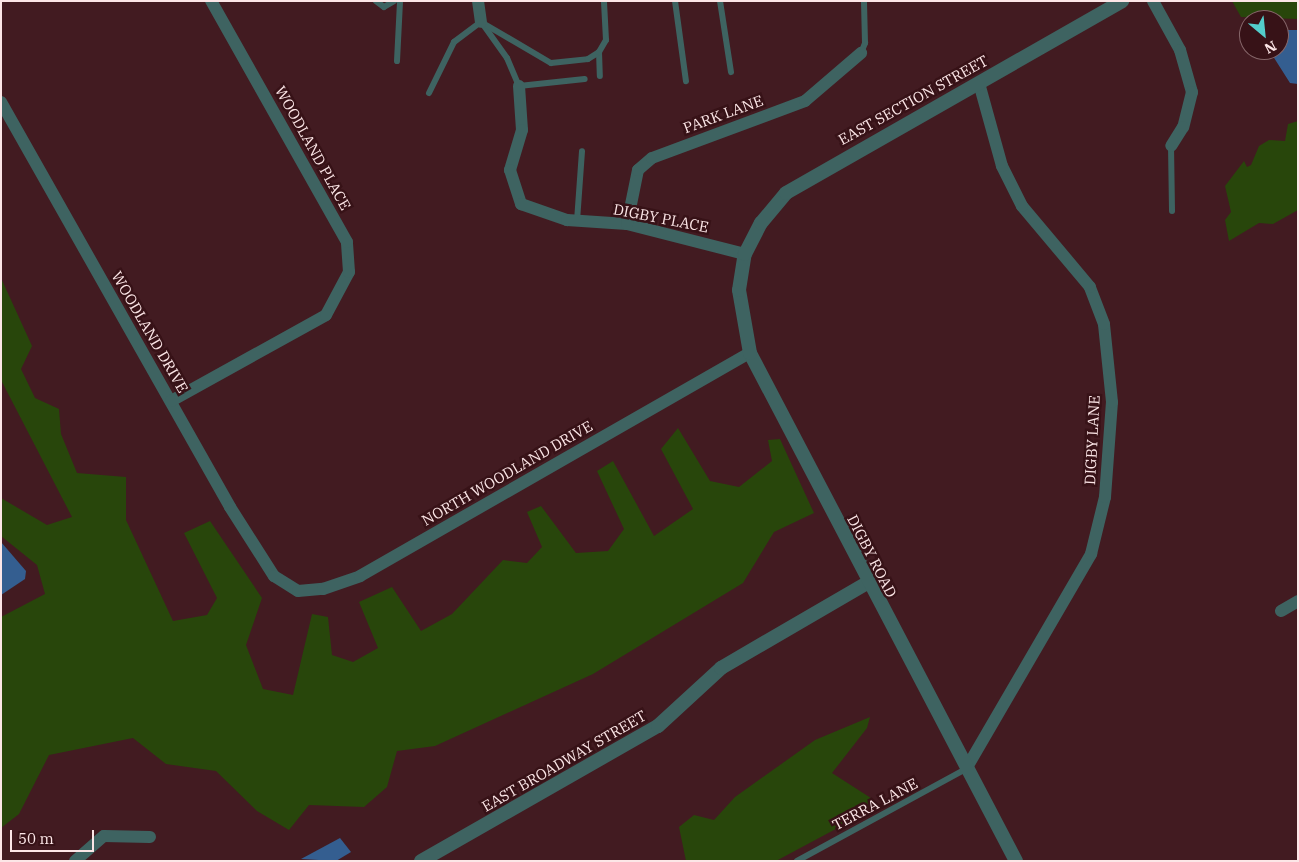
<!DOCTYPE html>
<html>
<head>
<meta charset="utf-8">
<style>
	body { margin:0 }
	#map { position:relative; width:1299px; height:862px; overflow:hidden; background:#421b21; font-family:"IBM Plex Serif",serif }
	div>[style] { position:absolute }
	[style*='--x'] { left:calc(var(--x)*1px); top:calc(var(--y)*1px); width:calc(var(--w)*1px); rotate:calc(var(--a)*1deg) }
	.green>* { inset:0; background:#28460b }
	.water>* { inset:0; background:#345e90 }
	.service>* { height:6px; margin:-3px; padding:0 3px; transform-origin:3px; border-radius:3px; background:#3e6361 }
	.minor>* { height:12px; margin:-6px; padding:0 6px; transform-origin:6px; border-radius:6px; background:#3e6361 }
	.tertiary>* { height:14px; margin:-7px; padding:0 7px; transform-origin:7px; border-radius:7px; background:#3e6361 }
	span { translate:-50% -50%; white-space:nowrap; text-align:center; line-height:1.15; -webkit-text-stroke:5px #371217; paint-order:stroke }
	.street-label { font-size:15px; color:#fce6e7 }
	.frame { position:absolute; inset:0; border:2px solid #fce6e7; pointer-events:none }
	.north { position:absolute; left:1239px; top:10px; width:50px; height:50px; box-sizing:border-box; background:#371217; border:1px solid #86676a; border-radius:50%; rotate:152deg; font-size:14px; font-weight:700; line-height:20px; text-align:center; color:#fce6e7 }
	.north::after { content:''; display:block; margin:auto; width:18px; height:22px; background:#53cdcb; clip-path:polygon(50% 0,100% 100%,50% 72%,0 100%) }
	.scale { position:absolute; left:10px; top:830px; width:84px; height:22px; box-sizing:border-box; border:2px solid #fce6e7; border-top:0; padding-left:6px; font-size:15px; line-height:18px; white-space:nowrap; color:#fce6e7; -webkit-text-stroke:4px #371217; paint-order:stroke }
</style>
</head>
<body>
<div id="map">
	<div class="green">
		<i style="clip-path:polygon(1232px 1px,1298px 1px,1298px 19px,1241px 17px)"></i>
		<i style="clip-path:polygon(1298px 121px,1298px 210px,1273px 224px,1259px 223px,1229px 241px,1225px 220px,1231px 212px,1225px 186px,1244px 161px,1247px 167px,1251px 165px,1259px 146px,1269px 140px,1285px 141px,1288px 124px)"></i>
		<i style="clip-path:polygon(1px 278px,32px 346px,21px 369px,35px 398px,59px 409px,61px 434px,77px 473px,126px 477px,126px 520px,173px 621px,207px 615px,217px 598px,184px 533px,210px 521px,262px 598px,246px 645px,263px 689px,293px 695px,312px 614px,328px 617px,332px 655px,353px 662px,378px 648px,359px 602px,392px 587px,421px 631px,452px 614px,503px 560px,527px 563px,542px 547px,527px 512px,541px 506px,576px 553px,608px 551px,624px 529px,597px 471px,613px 461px,654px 536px,693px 509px,661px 449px,678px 428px,710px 481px,739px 487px,772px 461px,768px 440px,780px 439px,814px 513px,774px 532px,743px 583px,593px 674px,435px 746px,397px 751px,387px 787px,364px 807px,309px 805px,289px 830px,257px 811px,216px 771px,166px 764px,133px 738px,49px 755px,19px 814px,1px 828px,1px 617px,45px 594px,37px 565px,1px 536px,1px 498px,47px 525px,72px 517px,1px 380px)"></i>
		<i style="clip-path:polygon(870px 717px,867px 728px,832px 773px,874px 800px,875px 808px,776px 861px,686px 861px,679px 827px,694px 815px,714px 820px,735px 797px,815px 740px)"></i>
	</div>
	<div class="water">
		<i style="clip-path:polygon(1279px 30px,1298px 30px,1298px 84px,1290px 83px,1269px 50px,1279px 50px)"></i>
		<i style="clip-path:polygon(1px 542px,26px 571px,25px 579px,1px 595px)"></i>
		<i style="clip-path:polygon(340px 838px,351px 852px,336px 861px,301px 859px)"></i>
	</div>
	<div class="service">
		<i style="--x:376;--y:1;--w:10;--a:37"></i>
		<i style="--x:384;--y:7;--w:12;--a:-31"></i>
		<i style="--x:675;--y:1;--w:81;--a:82.2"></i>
		<i style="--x:720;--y:1;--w:72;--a:81.2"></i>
		<i style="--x:482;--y:23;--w:43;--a:54.5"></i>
		<i style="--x:507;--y:58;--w:30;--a:67"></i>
		<i style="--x:519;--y:86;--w:66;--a:-6.1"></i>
		<i style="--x:599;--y:52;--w:24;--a:88"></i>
		<i style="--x:861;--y:53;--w:11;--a:-68"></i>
		<i style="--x:865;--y:43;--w:42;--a:-91.4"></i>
		<i style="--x:397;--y:61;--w:60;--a:-87.1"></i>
		<i style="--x:429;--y:93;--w:57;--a:-63.9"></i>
		<i style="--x:454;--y:42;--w:34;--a:-37"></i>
		<i style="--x:481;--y:22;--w:81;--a:30.4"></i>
		<i style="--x:551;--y:63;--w:37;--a:-6"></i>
		<i style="--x:588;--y:59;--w:13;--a:-32"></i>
		<i style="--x:599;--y:52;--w:14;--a:-60"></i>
		<i style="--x:606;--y:40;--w:39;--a:-93"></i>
		<i style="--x:1171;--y:146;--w:65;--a:89.1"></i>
		<i style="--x:577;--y:221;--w:70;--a:-85.9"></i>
		<i style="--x:797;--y:861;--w:192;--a:-28.6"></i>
	</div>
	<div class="minor">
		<i style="--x:478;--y:1;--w:21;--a:82"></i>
		<i style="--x:1153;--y:1;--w:56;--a:61.1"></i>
		<i style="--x:1180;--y:50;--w:44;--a:74.1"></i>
		<i style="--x:1192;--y:92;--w:36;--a:104"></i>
		<i style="--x:1183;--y:127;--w:22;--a:122"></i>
		<i style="--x:519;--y:86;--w:44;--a:86.1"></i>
		<i style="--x:522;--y:130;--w:42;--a:106.7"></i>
		<i style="--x:510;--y:170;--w:36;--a:72"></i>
		<i style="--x:521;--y:204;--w:49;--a:19.2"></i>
		<i style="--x:567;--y:220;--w:60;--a:3.8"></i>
		<i style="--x:627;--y:224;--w:122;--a:14.3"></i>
		<i style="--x:1;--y:102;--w:465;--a:60.5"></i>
		<i style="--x:230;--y:507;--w:82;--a:57.5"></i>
		<i style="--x:274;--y:576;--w:28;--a:32"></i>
		<i style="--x:298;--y:591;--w:25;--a:-5"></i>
		<i style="--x:323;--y:589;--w:39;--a:-19"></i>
		<i style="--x:360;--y:576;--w:449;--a:-29.8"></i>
		<i style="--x:627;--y:224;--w:55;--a:-78.5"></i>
		<i style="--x:638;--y:170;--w:18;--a:-41"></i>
		<i style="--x:652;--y:158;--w:163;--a:-20.4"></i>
		<i style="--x:805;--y:101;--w:74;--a:-40.6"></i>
		<i style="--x:171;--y:401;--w:177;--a:-29"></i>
		<i style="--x:326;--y:315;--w:49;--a:-61.9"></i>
		<i style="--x:349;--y:272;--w:30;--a:-94"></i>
		<i style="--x:347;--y:242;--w:277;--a:-119.4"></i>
		<i style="--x:1281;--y:611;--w:20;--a:-30"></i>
		<i style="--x:966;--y:769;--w:249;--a:-59.8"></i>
		<i style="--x:1091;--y:554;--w:59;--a:-76.2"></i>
		<i style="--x:1105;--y:497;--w:95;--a:-85.8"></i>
		<i style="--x:1112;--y:402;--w:78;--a:-95.9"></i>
		<i style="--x:1104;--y:324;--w:40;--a:-111"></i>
		<i style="--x:1090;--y:287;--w:106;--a:-130"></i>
		<i style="--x:1022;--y:206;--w:45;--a:-116.6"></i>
		<i style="--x:1002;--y:166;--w:86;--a:-105.5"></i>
		<i style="--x:75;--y:861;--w:38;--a:-41"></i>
		<i style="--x:104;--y:836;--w:46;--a:1.2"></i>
	</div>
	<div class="tertiary">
		<i style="--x:421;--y:861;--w:273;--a:-29.7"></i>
		<i style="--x:658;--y:726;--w:86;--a:-42.6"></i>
		<i style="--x:721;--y:668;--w:169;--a:-30.2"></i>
		<i style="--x:1016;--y:861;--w:573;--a:-117.64"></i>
		<i style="--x:750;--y:353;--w:64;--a:-99.9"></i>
		<i style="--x:739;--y:290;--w:36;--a:-81"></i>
		<i style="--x:745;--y:254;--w:35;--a:-63"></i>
		<i style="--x:761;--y:223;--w:39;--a:-50"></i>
		<i style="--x:786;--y:193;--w:387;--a:-29.7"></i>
	</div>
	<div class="street-label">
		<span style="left:913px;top:100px;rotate:-29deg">EAST SECTION STREET</span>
		<span style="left:723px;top:114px;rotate:-20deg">PARK LANE</span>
		<span style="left:313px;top:148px;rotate:61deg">WOODLAND PLACE</span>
		<span style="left:661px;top:218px;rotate:11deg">DIGBY PLACE</span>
		<span style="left:150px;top:332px;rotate:60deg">WOODLAND DRIVE</span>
		<span style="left:1092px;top:440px;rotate:-87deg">DIGBY LANE</span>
		<span style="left:507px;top:473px;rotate:-30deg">NORTH WOODLAND DRIVE</span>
		<span style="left:872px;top:556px;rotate:63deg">DIGBY ROAD</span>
		<span style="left:564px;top:761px;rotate:-30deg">EAST BROADWAY STREET</span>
		<span style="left:875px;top:804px;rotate:-28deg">TERRA LANE</span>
	</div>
	<div class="frame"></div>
	<div class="north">N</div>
	<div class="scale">50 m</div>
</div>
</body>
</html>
